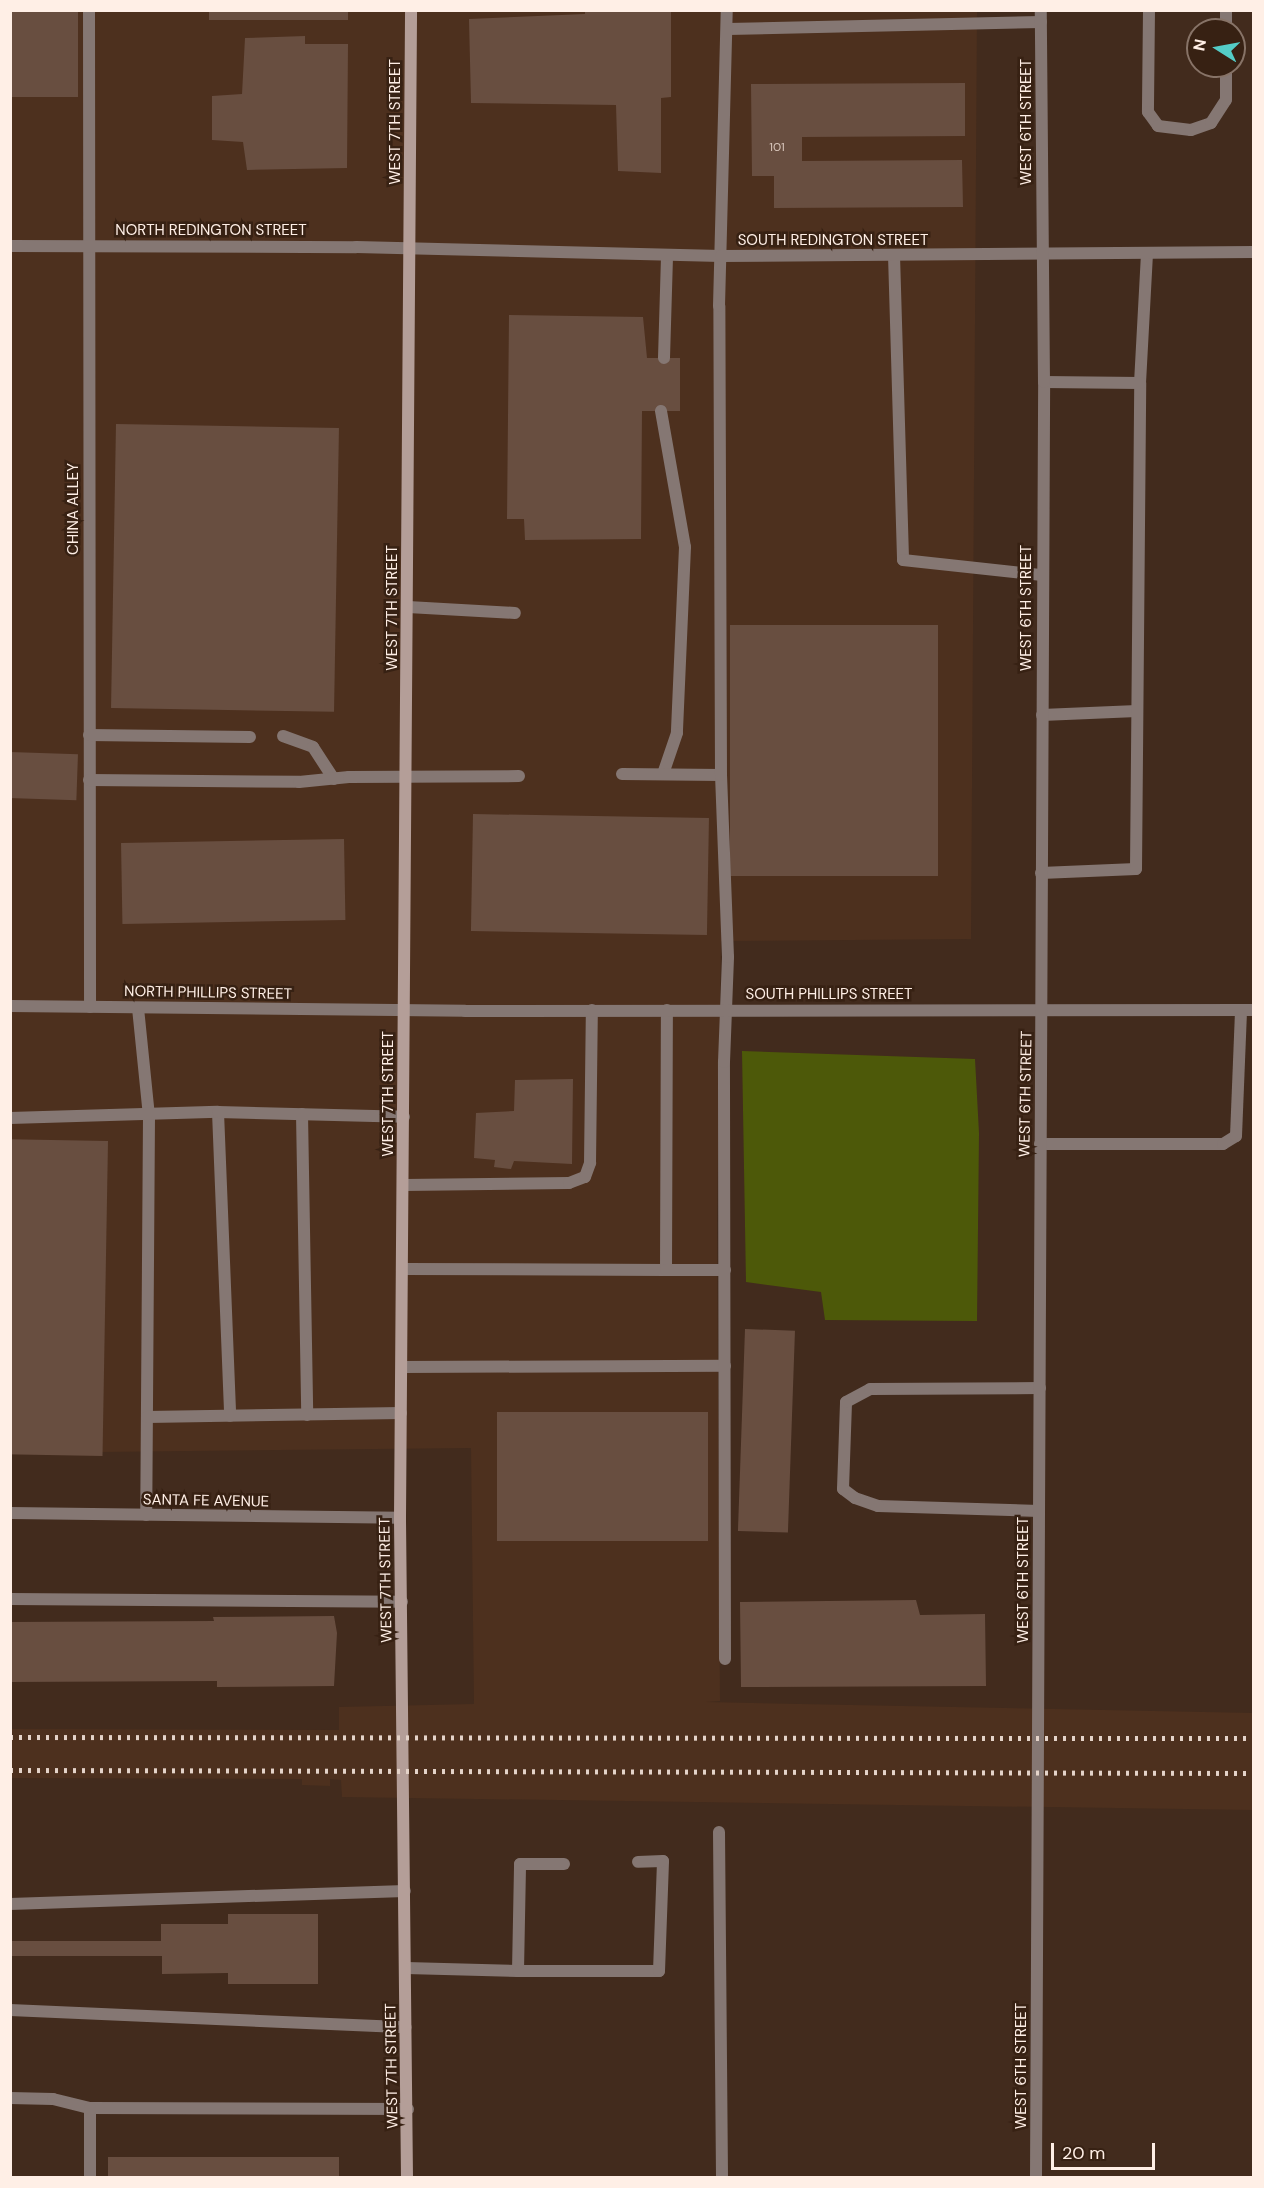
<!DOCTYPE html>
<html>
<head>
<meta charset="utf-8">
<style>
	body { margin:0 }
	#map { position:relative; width:1264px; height:2188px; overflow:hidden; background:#422b1d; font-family:"DM Sans",sans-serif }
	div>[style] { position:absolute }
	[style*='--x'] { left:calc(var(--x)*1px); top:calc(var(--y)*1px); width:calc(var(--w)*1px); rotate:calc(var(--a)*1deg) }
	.built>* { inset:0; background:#4d301e }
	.green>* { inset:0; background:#4d5909 }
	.building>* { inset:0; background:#684e40; transform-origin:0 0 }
	.lane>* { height:12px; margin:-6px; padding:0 6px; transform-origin:6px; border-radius:6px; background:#857773 }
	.street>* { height:12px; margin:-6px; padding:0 6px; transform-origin:6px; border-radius:6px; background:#857773 }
	.secondary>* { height:12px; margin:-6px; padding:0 6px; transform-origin:6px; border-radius:6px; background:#b49e98 }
	.rail>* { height:4.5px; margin-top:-2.25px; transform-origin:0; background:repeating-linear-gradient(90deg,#e4d3c9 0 3px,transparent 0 9px) }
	span { translate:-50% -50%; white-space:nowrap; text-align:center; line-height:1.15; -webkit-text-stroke:5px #372113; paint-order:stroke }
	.number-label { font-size:12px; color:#d9c7bc }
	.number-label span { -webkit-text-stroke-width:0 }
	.street-label { font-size:15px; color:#ffefe6 }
	.frame { position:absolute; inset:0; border:12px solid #ffefe6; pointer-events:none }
	.north { position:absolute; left:1186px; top:18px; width:60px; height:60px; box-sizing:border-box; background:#372113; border:2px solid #877367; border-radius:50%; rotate:281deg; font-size:16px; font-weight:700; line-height:24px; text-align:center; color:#ffefe6 }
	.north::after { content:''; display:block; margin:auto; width:21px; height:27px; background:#54cdc7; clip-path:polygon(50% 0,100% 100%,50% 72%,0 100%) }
	.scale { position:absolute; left:1051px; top:2143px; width:104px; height:27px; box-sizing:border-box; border:3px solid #ffefe6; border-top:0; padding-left:8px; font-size:18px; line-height:21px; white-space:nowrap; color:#ffefe6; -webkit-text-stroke:4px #372113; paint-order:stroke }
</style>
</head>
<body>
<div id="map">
	<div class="built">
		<i style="clip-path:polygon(11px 11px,977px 11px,971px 939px,721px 941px,717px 1224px,720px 1701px,706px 1702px,1253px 1713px,1253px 1810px,342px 1797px,341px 1780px,330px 1779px,330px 1786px,302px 1785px,302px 1779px,11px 1778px,11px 1729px,339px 1730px,339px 1707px,474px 1704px,471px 1448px,11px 1453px)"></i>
	</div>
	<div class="green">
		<i style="clip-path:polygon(742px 1051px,975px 1059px,979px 1133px,977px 1321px,825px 1320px,821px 1292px,746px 1282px)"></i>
	</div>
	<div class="building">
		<i style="left:10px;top:10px;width:68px;height:87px"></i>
		<i style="left:209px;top:10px;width:139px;height:10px"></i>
		<i style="clip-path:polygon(585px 10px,671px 10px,671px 97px,661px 98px,661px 173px,618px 171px,616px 105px,471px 103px,469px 19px,585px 14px)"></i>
		<i style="clip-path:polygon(305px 36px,305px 44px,348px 44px,347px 168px,247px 170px,243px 142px,212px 140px,212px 96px,242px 94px,245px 38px)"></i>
		<i style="clip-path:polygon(965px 83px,965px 136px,802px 137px,802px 161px,962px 160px,963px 207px,774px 208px,774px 176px,752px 176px,751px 84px)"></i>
		<i style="clip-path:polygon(509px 315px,643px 317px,647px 358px,680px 358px,680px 411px,642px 411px,641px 539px,525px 540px,524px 519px,507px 519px)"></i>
		<i style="left:116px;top:424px;width:223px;height:284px;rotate:1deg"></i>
		<i style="left:938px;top:625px;width:251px;height:208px;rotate:90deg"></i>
		<i style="left:10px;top:752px;width:68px;height:46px;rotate:2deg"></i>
		<i style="left:473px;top:814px;width:236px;height:117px;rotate:1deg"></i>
		<i style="left:344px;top:839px;width:81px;height:223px;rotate:89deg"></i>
		<i style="clip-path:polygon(573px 1079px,572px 1164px,514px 1161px,511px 1169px,494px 1167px,495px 1160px,474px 1158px,476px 1113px,514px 1111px,515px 1080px)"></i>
		<i style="left:108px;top:1141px;width:315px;height:98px;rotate:91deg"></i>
		<i style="left:745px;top:1329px;width:50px;height:202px;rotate:2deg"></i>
		<i style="left:497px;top:1412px;width:211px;height:129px"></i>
		<i style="clip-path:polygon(916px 1600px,920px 1615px,985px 1614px,986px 1686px,741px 1687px,740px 1602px)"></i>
		<i style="clip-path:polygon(334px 1616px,337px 1633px,334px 1686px,217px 1687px,217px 1681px,10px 1682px,10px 1622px,214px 1621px,213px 1617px)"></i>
		<i style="clip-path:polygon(228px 1914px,318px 1914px,318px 1984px,228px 1984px,228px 1973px,162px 1974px,162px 1956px,10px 1956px,10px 1941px,161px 1941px,161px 1924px,228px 1924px)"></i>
		<i style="left:108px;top:2157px;width:231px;height:21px"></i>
	</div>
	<div class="lane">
		<i style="--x:89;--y:10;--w:997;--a:89.94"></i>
		<i style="--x:1149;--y:10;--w:102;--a:90.6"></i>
		<i style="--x:1148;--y:112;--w:17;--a:54"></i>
		<i style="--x:1158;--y:126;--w:33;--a:7"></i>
		<i style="--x:1191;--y:130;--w:21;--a:-19"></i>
		<i style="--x:1211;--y:123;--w:27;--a:-57"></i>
		<i style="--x:1226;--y:100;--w:34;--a:-90"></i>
		<i style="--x:1226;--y:10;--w:20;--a:90"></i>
		<i style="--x:728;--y:29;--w:313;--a:-1.3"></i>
		<i style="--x:894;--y:255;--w:305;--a:88.3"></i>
		<i style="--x:903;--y:560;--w:140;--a:6.2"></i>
		<i style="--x:664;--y:358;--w:103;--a:-88.3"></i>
		<i style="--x:1140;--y:383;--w:128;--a:-86.9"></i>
		<i style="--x:661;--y:411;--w:138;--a:80"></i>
		<i style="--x:685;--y:547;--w:186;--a:92.5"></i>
		<i style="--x:677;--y:733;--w:43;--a:108.9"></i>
		<i style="--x:408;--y:607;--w:107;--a:3.2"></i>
		<i style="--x:1042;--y:715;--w:95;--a:-2.4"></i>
		<i style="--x:89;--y:735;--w:161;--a:0.7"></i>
		<i style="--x:283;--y:736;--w:32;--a:20"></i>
		<i style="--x:313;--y:747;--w:38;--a:57"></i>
		<i style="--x:622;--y:774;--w:99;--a:0.6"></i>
		<i style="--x:89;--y:780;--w:210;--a:0.5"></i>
		<i style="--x:299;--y:782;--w:50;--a:-5.7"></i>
		<i style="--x:349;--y:777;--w:170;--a:-0.3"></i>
		<i style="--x:1041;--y:873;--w:95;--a:-2.4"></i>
		<i style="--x:1136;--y:869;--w:486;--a:-89.5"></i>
		<i style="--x:1140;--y:383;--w:96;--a:-179.4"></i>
		<i style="--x:138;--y:1008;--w:110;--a:84.2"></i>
		<i style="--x:149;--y:1117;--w:398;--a:90.4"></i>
		<i style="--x:218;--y:1112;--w:304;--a:87.7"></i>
		<i style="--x:302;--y:1114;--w:301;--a:89"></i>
		<i style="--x:10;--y:1118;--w:208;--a:-1.7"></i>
		<i style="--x:218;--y:1112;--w:186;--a:1.5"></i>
		<i style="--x:1040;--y:1144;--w:183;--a:0"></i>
		<i style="--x:1223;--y:1144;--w:15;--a:-32"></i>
		<i style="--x:1236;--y:1136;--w:126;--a:-87.7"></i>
		<i style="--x:404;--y:1185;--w:165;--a:-0.7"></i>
		<i style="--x:569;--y:1183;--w:17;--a:-21"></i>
		<i style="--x:585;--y:1177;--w:15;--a:-70"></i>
		<i style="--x:590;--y:1163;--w:153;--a:-89.3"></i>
		<i style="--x:403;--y:1269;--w:263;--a:0.2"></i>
		<i style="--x:666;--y:1270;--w:260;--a:-89.8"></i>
		<i style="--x:666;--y:1270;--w:59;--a:0"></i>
		<i style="--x:402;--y:1367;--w:323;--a:-0.2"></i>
		<i style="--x:147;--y:1417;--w:254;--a:-0.9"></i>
		<i style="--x:1039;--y:1511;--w:161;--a:-178.2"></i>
		<i style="--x:878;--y:1506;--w:24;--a:-161"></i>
		<i style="--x:855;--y:1498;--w:15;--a:-143"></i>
		<i style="--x:843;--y:1489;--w:87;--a:-88"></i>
		<i style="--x:846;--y:1402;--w:27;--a:-28"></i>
		<i style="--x:870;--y:1389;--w:170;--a:-0.3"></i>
		<i style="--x:10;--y:1599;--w:392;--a:0.4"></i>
		<i style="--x:725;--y:1659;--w:597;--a:-90.1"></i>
		<i style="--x:724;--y:1062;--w:105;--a:-87.8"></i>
		<i style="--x:728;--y:957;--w:182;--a:-92.2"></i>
		<i style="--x:721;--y:775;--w:469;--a:-90.2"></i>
		<i style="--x:719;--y:306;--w:296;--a:-88.5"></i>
		<i style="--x:719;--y:1832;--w:346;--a:89.5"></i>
		<i style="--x:10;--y:1904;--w:395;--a:-1.9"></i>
		<i style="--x:406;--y:1968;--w:112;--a:1.5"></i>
		<i style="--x:518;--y:1971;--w:107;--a:-88.9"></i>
		<i style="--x:520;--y:1864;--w:44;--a:0"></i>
		<i style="--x:518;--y:1971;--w:141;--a:0"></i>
		<i style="--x:659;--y:1971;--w:110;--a:-87.9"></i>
		<i style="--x:663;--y:1861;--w:25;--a:178"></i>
		<i style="--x:10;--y:2010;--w:396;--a:2.5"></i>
		<i style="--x:10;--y:2098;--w:43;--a:1.3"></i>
		<i style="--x:53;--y:2099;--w:38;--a:14"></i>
		<i style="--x:90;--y:2108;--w:318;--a:0.2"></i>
		<i style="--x:90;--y:2178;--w:70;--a:-90"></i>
	</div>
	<div class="street">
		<i style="--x:10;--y:246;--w:346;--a:0.2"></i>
		<i style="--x:356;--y:247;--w:365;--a:1.4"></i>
		<i style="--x:721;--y:256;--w:533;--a:-0.43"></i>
		<i style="--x:10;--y:1006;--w:455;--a:0.6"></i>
		<i style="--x:465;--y:1011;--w:789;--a:-0.07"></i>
		<i style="--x:10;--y:1513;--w:390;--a:0.7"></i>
		<i style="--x:1036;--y:2178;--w:1796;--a:-89.74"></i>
		<i style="--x:1044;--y:382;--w:372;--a:-90.5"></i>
	</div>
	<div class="secondary">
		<i style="--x:407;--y:2178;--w:660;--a:-90.61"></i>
		<i style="--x:400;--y:1518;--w:1508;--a:-89.58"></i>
	</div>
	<div class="rail">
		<i style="--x:10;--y:1737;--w:1244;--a:0.05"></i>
		<i style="--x:10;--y:1770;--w:1244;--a:0.14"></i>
	</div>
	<div class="number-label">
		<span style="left:777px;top:148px">101</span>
	</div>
	<div class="street-label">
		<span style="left:396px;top:122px;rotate:-90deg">WEST 7TH STREET</span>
		<span style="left:1027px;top:122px;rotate:-90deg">WEST 6TH STREET</span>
		<span style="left:211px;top:231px">NORTH REDINGTON STREET</span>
		<span style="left:833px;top:241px">SOUTH REDINGTON STREET</span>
		<span style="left:74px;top:509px;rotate:-90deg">CHINA ALLEY</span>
		<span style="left:393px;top:608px;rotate:-90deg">WEST 7TH STREET</span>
		<span style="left:1027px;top:608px;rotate:-90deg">WEST 6TH STREET</span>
		<span style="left:208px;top:993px;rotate:1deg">NORTH PHILLIPS STREET</span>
		<span style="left:829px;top:995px">SOUTH PHILLIPS STREET</span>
		<span style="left:389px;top:1094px;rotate:-90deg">WEST 7TH STREET</span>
		<span style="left:1026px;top:1094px;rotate:-89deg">WEST 6TH STREET</span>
		<span style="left:206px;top:1501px;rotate:1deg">SANTA FE AVENUE</span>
		<span style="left:386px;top:1580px;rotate:-91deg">WEST 7TH STREET</span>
		<span style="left:1024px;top:1580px;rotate:-90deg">WEST 6TH STREET</span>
		<span style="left:392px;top:2066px;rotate:-91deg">WEST 7TH STREET</span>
		<span style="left:1022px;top:2066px;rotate:-90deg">WEST 6TH STREET</span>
	</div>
	<div class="frame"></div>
	<div class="north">N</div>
	<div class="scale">20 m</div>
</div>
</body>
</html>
